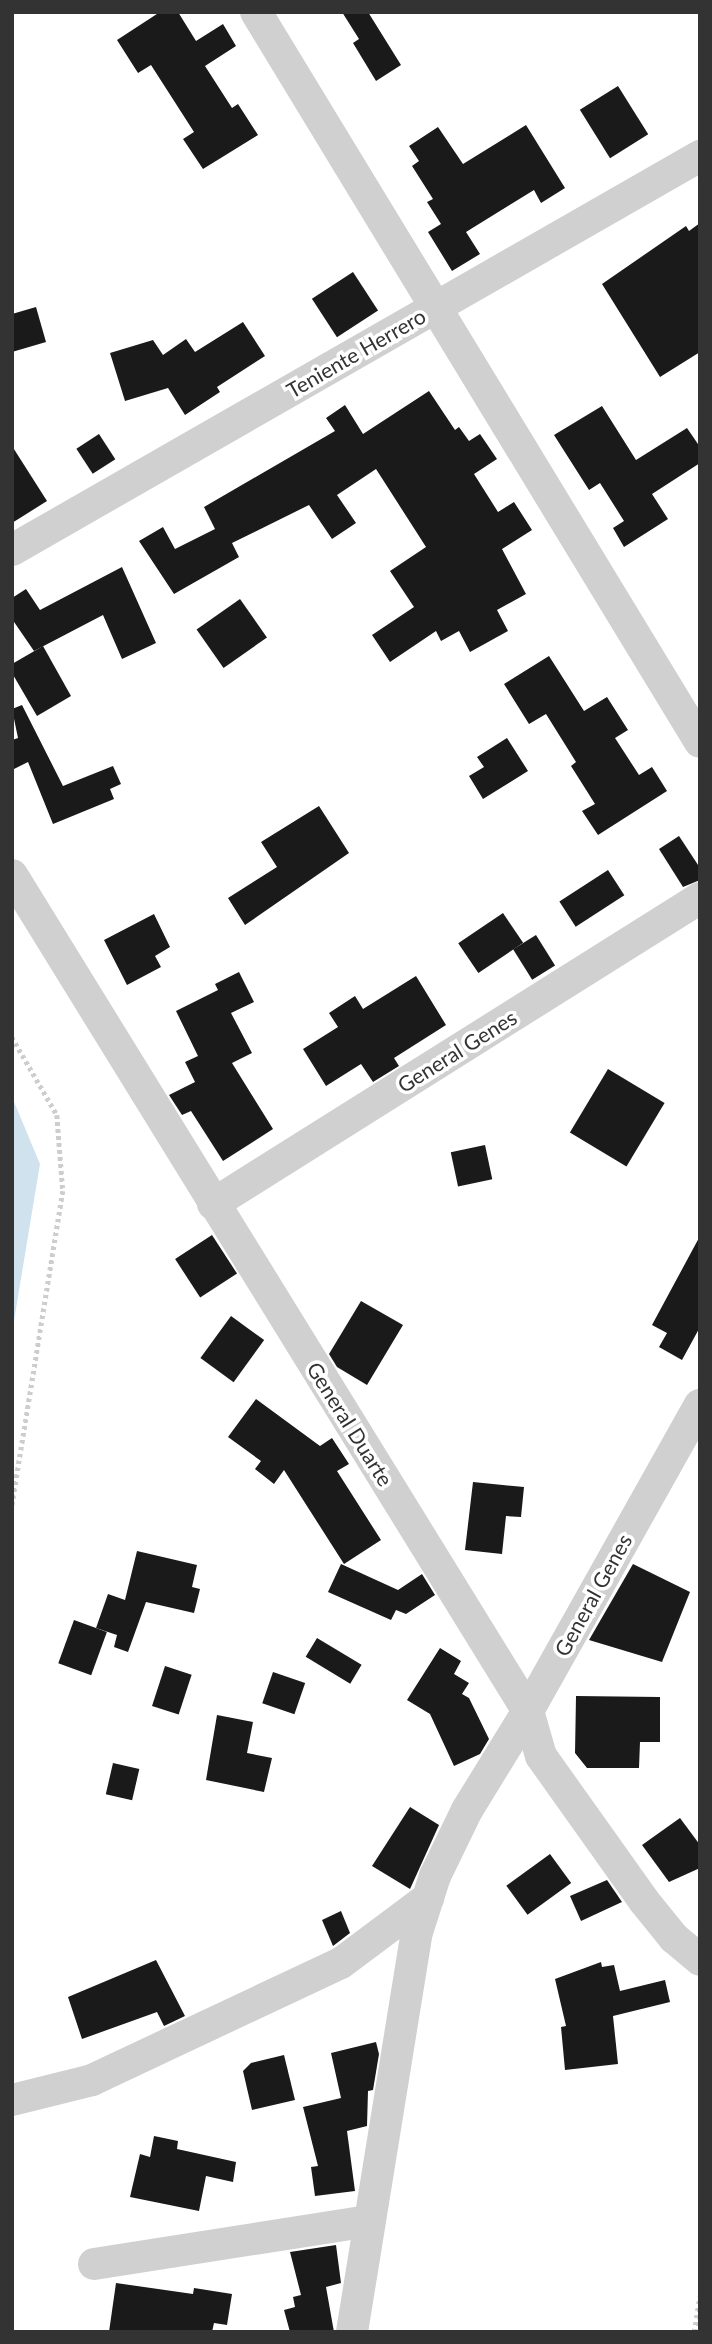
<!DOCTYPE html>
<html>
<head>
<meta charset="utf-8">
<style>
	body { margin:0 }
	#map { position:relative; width:712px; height:2344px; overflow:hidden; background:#fff; font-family:Lato,sans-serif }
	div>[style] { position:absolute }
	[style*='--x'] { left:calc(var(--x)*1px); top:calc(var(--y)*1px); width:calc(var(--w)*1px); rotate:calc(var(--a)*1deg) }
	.water>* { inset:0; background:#cfe2ee }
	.building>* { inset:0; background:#1a1a1a; transform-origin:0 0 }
	.path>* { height:4.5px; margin-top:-2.25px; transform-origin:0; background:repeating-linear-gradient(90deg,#cdcdcd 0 3.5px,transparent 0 7px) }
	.minor>* { height:32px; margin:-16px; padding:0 16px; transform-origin:16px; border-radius:16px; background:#d0d0d0 }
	span { translate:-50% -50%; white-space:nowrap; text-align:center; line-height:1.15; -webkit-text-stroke:7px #fff; paint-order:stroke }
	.street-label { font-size:21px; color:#333 }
	.frame { position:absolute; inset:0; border:14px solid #333; pointer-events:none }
</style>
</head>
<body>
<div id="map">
	<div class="water">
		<i style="clip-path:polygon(12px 1097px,40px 1164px,12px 1333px)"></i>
	</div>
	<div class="building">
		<i style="clip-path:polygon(160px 12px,178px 12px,196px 41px,223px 24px,236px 46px,205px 66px,232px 108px,238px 104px,258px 135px,203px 169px,183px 139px,194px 132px,151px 65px,138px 73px,117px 40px)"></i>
		<i style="clip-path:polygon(342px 12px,368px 12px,401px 65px,376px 81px,353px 43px,359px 39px)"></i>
		<i style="left:618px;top:86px;width:57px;height:45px;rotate:58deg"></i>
		<i style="clip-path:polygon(526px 125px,565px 188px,541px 203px,534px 190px,466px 232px,480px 254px,452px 271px,428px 232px,441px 224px,427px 202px,433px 199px,412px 166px,419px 161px,409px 146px,438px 127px,463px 164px)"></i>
		<i style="clip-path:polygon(700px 223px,700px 352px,660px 377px,602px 284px,686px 226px,689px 231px)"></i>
		<i style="left:353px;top:272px;width:46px;height:49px;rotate:57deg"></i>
		<i style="clip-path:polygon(36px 307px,46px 342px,12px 352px,12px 314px)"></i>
		<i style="clip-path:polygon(243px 322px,265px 356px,217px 387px,220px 392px,185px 415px,168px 388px,125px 401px,110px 353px,153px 340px,163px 355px,186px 339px,195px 352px)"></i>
		<i style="clip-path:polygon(429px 391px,455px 430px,459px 427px,469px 441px,480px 434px,497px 459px,474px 474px,498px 512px,514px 502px,532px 530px,502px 549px,526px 594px,497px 610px,508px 631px,470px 652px,459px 631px,441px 641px,436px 631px,390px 662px,372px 635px,414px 607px,390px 571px,426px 547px,376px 469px,337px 495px,356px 523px,332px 539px,309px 505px,232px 543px,239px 557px,174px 594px,139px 541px,163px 527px,175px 549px,215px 529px,204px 507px,335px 431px,326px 418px,345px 405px,363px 434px)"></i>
		<i style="clip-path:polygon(602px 406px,636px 460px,687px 428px,700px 447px,700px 463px,652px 494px,668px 519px,624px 547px,613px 528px,624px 521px,600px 483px,589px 490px,554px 435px)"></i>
		<i style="left:99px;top:434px;width:30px;height:27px;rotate:57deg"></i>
		<i style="clip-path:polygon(12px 446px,47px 501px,12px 523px)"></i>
		<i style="clip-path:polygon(122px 567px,156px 643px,122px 659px,103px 615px,34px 651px,12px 619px,12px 598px,26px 589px,40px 610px)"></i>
		<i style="left:240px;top:599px;width:47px;height:53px;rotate:55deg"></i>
		<i style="clip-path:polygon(43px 646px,71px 696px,37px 716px,12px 673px,12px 664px)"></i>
		<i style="clip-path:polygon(549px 656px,584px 711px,607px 697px,628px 730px,615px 738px,639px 775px,652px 767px,667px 791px,598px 835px,582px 811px,595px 804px,571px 766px,576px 762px,546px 714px,529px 724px,504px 684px)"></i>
		<i style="clip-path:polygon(22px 705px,63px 786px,113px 766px,121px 784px,110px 789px,114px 799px,53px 824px,28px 762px,12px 770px,12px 740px,18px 738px,12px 709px)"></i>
		<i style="clip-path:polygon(507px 738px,528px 771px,483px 799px,469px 776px,484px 767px,477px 757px)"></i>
		<i style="clip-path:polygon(319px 806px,349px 853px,245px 925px,228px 898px,277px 867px,261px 842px)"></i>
		<i style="clip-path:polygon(679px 836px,700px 868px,700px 880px,683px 887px,659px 849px)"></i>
		<i style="left:608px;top:870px;width:30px;height:58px;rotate:57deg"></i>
		<i style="left:503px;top:913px;width:36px;height:54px;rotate:56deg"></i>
		<i style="clip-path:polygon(154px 914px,170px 947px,155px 956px,161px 967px,127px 985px,104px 940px)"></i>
		<i style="left:536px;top:935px;width:36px;height:27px;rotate:58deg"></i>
		<i style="clip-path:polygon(239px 972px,254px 1002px,231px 1013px,252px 1053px,232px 1063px,273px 1129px,223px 1161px,191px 1111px,182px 1115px,169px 1095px,195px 1082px,185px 1062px,198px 1056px,176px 1011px,218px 990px,215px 984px)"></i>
		<i style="clip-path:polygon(416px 976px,446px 1025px,394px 1058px,399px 1066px,373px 1082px,361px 1064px,326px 1086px,303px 1049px,338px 1027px,329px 1013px,355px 996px,363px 1009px)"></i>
		<i style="left:608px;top:1069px;width:66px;height:74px;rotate:31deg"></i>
		<i style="left:485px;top:1145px;width:35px;height:35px;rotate:78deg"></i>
		<i style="left:212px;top:1235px;width:46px;height:44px;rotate:57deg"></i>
		<i style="clip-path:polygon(700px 1236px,700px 1327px,682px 1360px,659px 1347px,667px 1333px,652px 1325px)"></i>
		<i style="clip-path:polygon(361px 1301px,403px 1325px,367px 1385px,337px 1367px,329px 1354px)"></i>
		<i style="left:231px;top:1316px;width:41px;height:52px;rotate:36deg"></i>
		<i style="clip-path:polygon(256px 1399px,320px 1446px,332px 1438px,349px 1464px,337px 1471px,381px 1540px,344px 1564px,284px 1470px,274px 1484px,255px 1469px,261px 1461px,228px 1437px)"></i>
		<i style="clip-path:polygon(473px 1482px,524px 1487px,521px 1517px,506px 1516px,502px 1554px,465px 1550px)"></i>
		<i style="clip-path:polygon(137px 1551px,197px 1565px,192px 1587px,200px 1589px,194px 1613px,146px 1602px,128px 1652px,114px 1647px,117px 1635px,96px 1628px,108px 1594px,125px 1600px)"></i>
		<i style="clip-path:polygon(341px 1564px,398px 1590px,422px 1574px,435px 1595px,406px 1614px,396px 1610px,391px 1620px,328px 1592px)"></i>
		<i style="clip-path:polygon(633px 1564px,690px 1592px,662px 1662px,589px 1640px)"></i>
		<i style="left:74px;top:1620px;width:35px;height:46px;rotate:20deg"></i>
		<i style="left:317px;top:1638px;width:52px;height:22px;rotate:31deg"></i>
		<i style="clip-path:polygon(440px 1648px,461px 1661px,454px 1674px,469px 1683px,462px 1694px,469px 1698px,489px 1739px,480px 1754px,454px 1766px,430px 1714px,407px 1700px)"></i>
		<i style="left:165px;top:1666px;width:28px;height:42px;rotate:18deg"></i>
		<i style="left:273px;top:1672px;width:34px;height:33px;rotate:19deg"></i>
		<i style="clip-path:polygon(576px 1696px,660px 1697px,660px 1742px,640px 1742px,639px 1768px,587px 1768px,575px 1753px)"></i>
		<i style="clip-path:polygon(217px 1715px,253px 1722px,247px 1753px,272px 1758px,264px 1792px,206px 1780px)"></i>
		<i style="left:113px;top:1763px;width:27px;height:32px;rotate:13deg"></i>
		<i style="clip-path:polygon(410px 1807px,439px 1825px,410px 1889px,372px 1866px)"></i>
		<i style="clip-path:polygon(680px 1818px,700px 1845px,700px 1868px,669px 1882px,642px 1845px)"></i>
		<i style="left:550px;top:1854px;width:36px;height:54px;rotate:54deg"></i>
		<i style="clip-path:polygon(607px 1880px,622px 1902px,581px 1921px,570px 1896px)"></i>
		<i style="clip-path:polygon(341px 1911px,350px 1933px,333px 1946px,322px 1920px)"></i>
		<i style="clip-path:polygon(156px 1960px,185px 2016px,164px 2026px,157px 2012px,82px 2039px,68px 1997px)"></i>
		<i style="clip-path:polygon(601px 1962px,602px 1967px,614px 1965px,620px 1991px,665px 1980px,670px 2002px,613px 2016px,618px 2064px,565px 2070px,561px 2027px,566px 2026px,555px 1979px)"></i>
		<i style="clip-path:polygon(376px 2042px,379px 2054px,373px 2090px,368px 2091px,367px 2126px,347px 2131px,355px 2191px,315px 2196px,311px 2167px,318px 2166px,303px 2107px,341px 2098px,331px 2053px)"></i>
		<i style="clip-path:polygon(284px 2055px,295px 2100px,252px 2110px,243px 2071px,251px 2063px)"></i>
		<i style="clip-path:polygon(154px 2136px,178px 2141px,177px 2149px,236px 2162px,233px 2182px,206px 2176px,199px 2211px,130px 2197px,140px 2154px,150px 2157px)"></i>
		<i style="clip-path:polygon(336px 2245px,341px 2283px,326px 2287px,334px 2332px,290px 2332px,284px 2310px,295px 2307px,293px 2297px,301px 2295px,290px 2252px)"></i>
		<i style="clip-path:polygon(116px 2283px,193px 2294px,194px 2288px,232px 2294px,227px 2325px,214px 2323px,212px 2332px,109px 2332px)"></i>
	</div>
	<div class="path">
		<i style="--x:12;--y:1037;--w:90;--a:60"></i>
		<i style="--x:57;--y:1115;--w:76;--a:85.5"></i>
		<i style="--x:63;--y:1191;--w:320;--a:99.2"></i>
		<i style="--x:694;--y:2332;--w:36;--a:-81"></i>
	</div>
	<div class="minor">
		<i style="--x:256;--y:12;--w:854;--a:58.69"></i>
		<i style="--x:12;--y:550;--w:793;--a:-29.8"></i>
		<i style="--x:12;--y:875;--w:982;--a:58.32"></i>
		<i style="--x:528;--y:1711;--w:47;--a:73.9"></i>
		<i style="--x:541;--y:1756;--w:178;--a:54.6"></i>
		<i style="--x:644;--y:1901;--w:48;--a:51"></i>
		<i style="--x:674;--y:1938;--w:34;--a:40"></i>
		<i style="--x:213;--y:1204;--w:575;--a:-32.14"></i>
		<i style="--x:12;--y:2100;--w:82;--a:-14"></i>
		<i style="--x:92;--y:2080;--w:275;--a:-25.2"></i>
		<i style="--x:341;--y:1963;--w:109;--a:-36.8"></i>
		<i style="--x:94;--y:2264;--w:279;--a:-8.9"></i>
		<i style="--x:352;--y:2332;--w:405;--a:-80.8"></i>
		<i style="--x:417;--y:1932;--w:59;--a:-72.2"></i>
		<i style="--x:435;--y:1876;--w:73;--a:-64.1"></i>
		<i style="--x:467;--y:1810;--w:116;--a:-58.4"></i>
		<i style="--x:528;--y:1711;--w:351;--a:-60.7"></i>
	</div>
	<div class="street-label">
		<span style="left:356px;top:353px;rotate:-30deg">Teniente Herrero</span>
		<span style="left:457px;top:1051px;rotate:-32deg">General Genes</span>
		<span style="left:350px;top:1424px;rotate:58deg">General Duarte</span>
		<span style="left:593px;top:1595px;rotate:-61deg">General Genes</span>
	</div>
	<div class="frame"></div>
</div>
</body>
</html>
